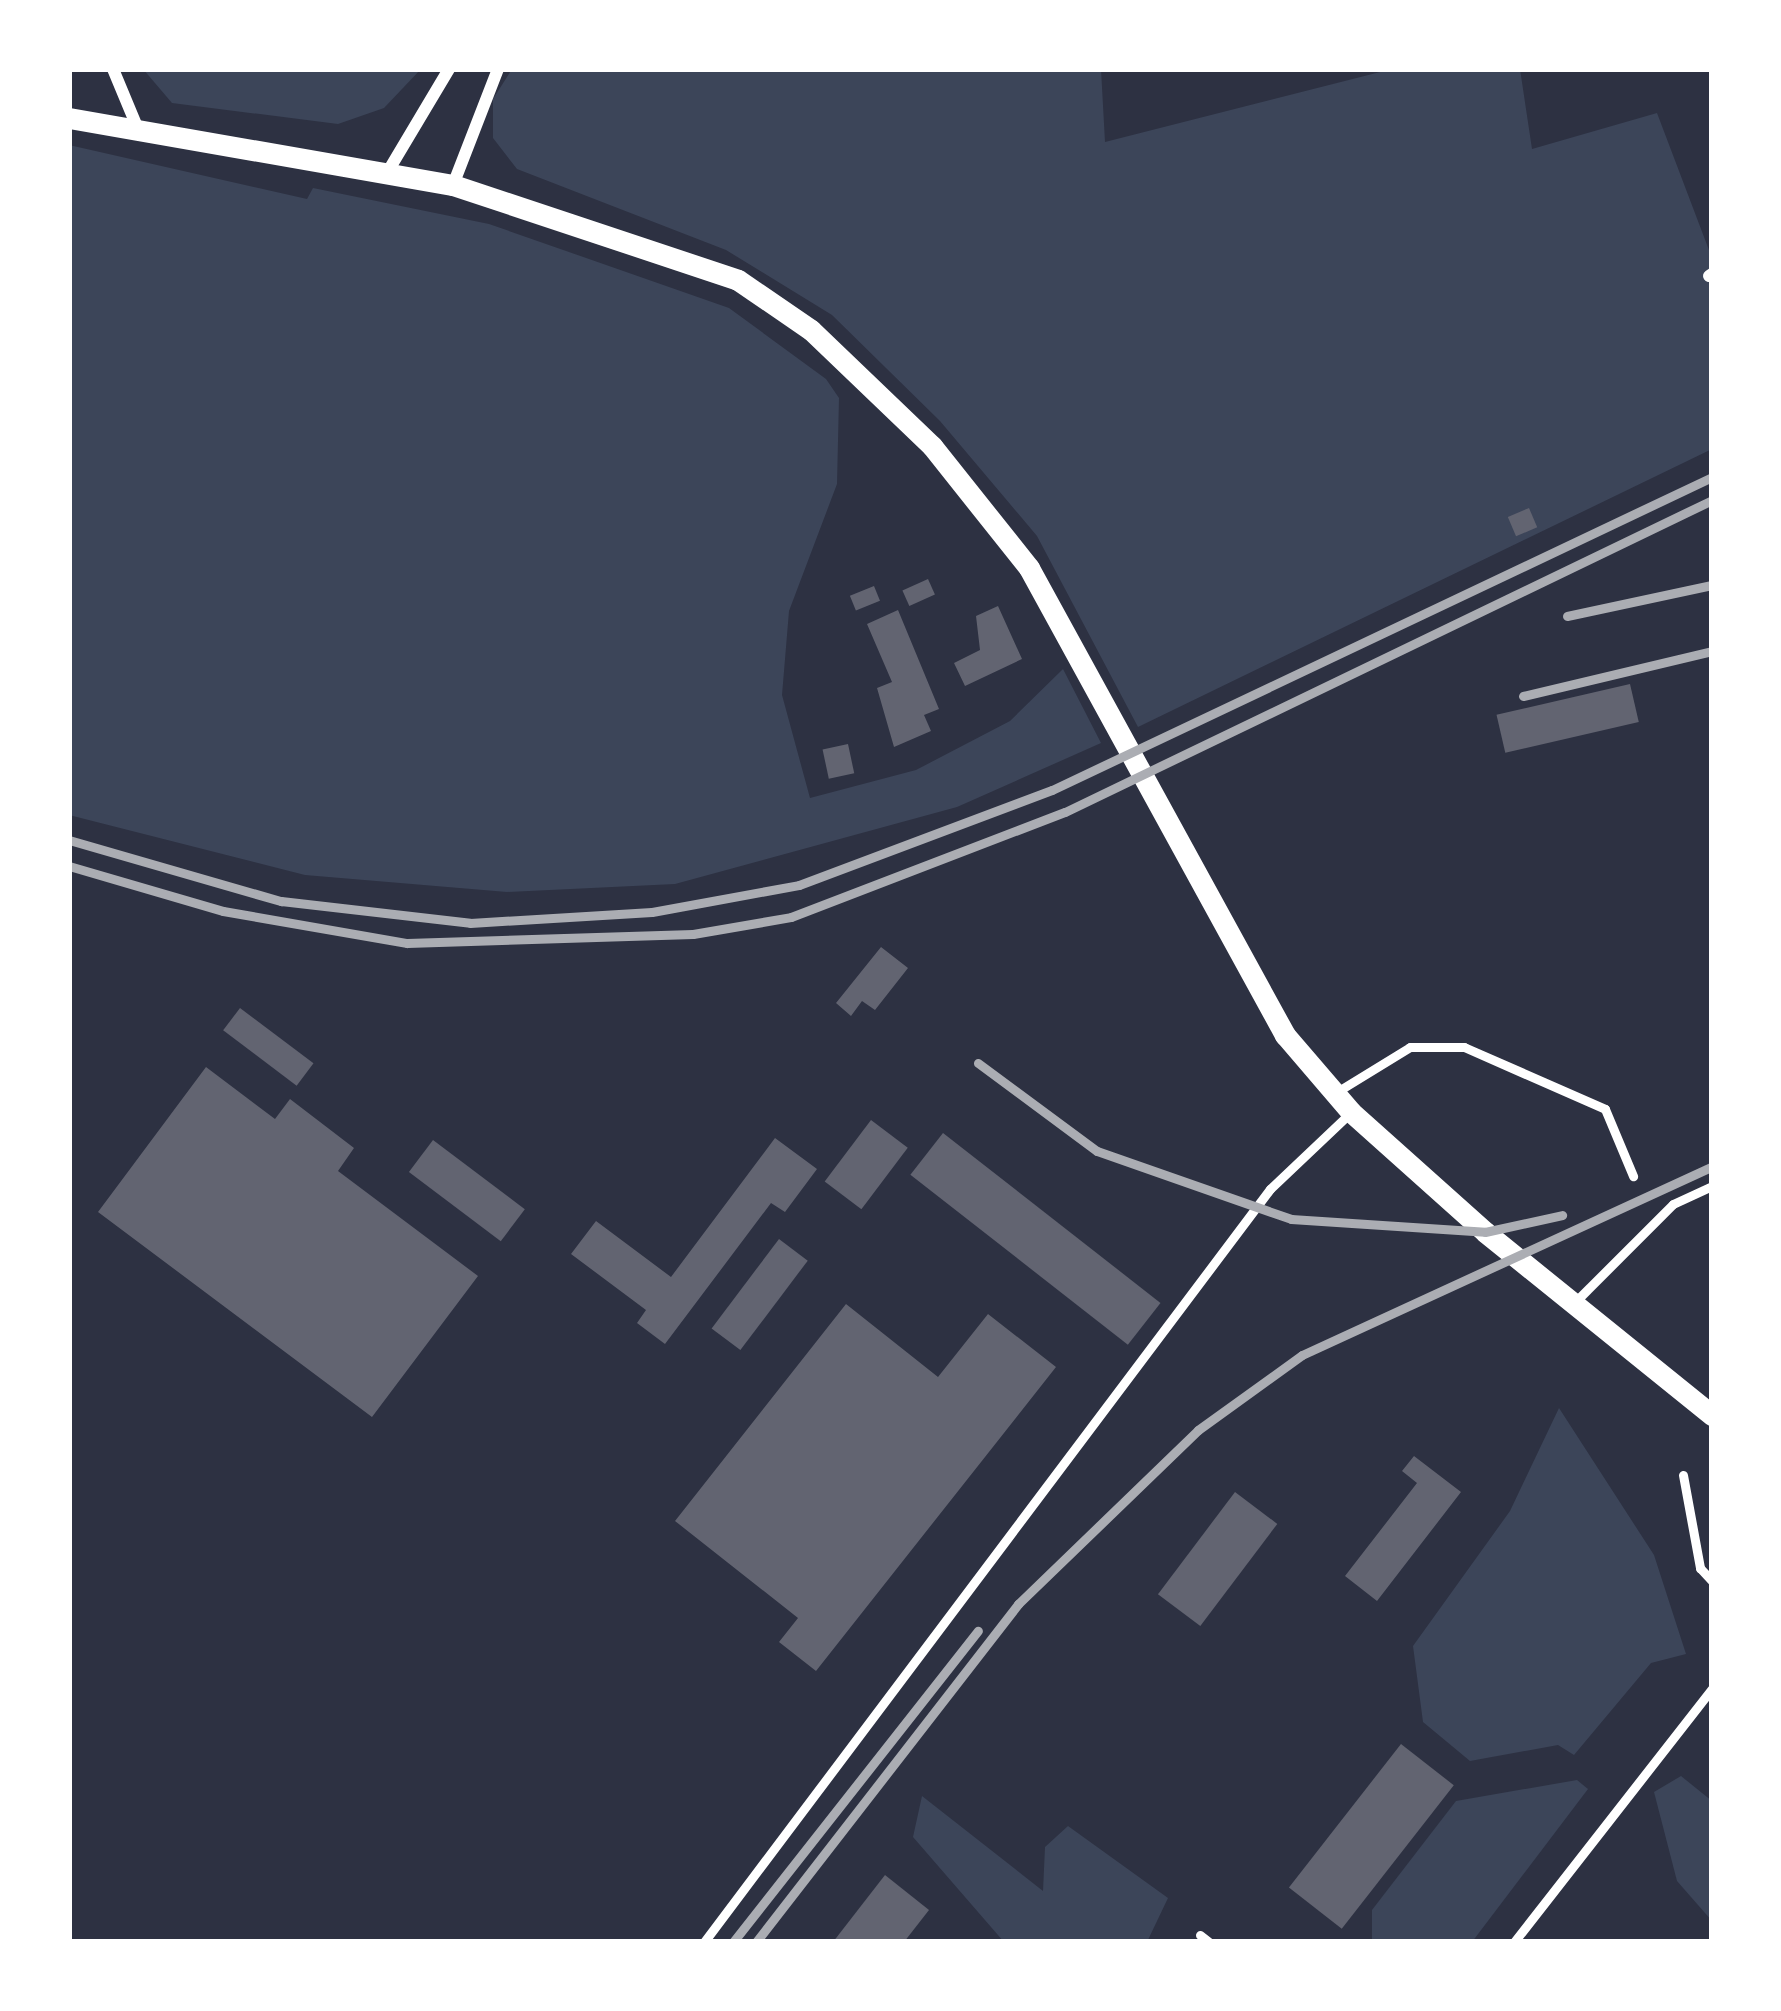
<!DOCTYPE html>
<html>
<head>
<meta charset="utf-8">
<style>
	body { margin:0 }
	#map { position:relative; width:1781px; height:2011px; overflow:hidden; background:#2d3142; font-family:Overpass,sans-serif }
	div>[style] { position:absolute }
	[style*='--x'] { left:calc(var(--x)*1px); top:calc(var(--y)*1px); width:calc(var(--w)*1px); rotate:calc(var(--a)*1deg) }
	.green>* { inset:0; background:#3c4559 }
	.building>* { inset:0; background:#626471; transform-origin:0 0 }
	.service>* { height:9px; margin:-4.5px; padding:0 4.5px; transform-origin:4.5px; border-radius:4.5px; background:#fff }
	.minor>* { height:12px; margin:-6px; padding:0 6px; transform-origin:6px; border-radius:6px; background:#fff }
	.tertiary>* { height:21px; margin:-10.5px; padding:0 10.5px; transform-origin:10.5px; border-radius:10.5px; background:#fff }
	.rail>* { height:9px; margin:-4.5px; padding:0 4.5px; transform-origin:4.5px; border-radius:4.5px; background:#abadb3 }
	span { translate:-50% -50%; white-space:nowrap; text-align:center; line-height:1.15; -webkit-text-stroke:10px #fff; paint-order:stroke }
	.frame { position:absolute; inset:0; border:72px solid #fff; pointer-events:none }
</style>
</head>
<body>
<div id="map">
	<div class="green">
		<i style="clip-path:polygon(143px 69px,421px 69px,384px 108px,338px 124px,172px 103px)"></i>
		<i style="clip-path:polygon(512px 69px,1101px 69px,1105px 142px,1392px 69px,1520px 69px,1532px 149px,1657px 113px,1712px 258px,1712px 449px,1138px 727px,1037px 536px,940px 421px,832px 315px,726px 250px,517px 169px,493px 138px,493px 99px)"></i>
		<i style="clip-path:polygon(69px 145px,307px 199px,313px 188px,489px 224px,729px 308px,826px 379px,839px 398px,837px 484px,789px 611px,782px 695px,810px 798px,916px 770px,1010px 721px,1063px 669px,1101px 743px,957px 807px,675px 884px,507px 892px,305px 875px,69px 815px)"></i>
		<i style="clip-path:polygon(1559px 1408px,1654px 1555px,1686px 1654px,1651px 1663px,1574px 1755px,1558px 1745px,1470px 1761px,1423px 1722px,1413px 1646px,1510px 1511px)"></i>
		<i style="clip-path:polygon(1681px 1776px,1712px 1801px,1712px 1921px,1677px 1881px,1654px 1792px)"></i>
		<i style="clip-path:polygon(1577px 1780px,1588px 1789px,1472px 1942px,1372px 1942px,1372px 1910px,1456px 1801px)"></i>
		<i style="clip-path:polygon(922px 1796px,1043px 1891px,1045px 1847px,1068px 1826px,1168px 1898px,1147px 1942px,1004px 1942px,913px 1837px)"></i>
	</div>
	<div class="building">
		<i style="left:1529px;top:508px;width:21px;height:23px;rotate:67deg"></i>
		<i style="left:928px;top:579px;width:17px;height:28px;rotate:66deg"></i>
		<i style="left:874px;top:586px;width:16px;height:26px;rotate:68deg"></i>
		<i style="clip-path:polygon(998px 606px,1022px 659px,965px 686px,954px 663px,980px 650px,976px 616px)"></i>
		<i style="clip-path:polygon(898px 610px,939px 709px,924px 715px,931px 731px,894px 747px,877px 688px,892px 682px,867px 624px)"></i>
		<i style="left:1630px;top:684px;width:39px;height:137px;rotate:77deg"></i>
		<i style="left:848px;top:744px;width:30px;height:26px;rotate:78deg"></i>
		<i style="clip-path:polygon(881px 947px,908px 968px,875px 1010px,862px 1001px,851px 1016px,836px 1003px)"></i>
		<i style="left:240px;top:1008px;width:92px;height:28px;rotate:37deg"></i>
		<i style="clip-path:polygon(206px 1067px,275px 1119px,290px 1099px,354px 1148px,338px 1171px,478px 1276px,372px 1417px,98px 1212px)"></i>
		<i style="left:871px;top:1120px;width:46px;height:77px;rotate:37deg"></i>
		<i style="left:943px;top:1133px;width:276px;height:53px;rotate:38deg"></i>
		<i style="clip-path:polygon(775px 1138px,817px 1169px,785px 1212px,771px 1203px,665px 1344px,637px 1323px,646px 1310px,571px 1254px,596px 1221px,671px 1277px)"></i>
		<i style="left:433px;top:1140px;width:115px;height:40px;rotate:37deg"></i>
		<i style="left:779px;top:1239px;width:36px;height:112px;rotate:37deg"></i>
		<i style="clip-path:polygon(846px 1304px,938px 1377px,988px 1314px,1056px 1367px,816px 1671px,779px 1642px,798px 1618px,675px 1521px)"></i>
		<i style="clip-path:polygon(1414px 1456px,1461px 1492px,1377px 1601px,1345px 1576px,1417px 1483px,1402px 1471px)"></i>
		<i style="left:1235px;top:1492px;width:53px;height:128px;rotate:37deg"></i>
		<i style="left:1401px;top:1744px;width:67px;height:182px;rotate:38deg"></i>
		<i style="clip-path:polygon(885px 1875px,929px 1910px,904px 1942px,833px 1942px)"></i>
	</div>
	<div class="service">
		<i style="--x:1335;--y:1093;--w:88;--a:-31.5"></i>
		<i style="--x:1410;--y:1047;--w:54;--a:0"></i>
		<i style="--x:1464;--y:1047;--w:154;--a:23.7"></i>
		<i style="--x:1605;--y:1109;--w:73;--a:67.3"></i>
		<i style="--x:1576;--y:1301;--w:137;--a:-45"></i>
		<i style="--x:1673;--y:1204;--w:43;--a:-24.8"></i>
		<i style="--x:1683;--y:1475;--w:95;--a:79.6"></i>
		<i style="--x:1700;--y:1568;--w:18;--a:47"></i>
		<i style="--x:1200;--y:1935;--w:11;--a:38"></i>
		<i style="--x:704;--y:1942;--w:942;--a:-53.07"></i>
		<i style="--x:1270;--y:1189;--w:109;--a:-43.5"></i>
		<i style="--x:1514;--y:1942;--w:321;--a:-52"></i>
	</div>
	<div class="minor">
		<i style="--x:113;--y:69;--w:65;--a:67.4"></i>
		<i style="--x:387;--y:173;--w:121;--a:-59.2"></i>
		<i style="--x:453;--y:185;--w:124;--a:-68.8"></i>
		<i style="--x:1709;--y:276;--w:4;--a:-34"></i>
	</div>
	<div class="tertiary">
		<i style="--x:69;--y:118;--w:390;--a:9.9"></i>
		<i style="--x:453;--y:185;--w:300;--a:18.4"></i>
		<i style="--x:738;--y:280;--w:88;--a:34.4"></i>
		<i style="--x:811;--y:330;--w:168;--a:43.8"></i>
		<i style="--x:932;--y:446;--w:156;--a:51.5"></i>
		<i style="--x:1029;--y:568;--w:533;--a:61.27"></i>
		<i style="--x:1285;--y:1035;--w:101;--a:49.4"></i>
		<i style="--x:1351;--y:1112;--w:180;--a:41.8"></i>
		<i style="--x:1485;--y:1232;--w:292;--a:38.9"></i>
	</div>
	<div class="rail">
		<i style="--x:1567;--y:616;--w:148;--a:-12.1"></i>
		<i style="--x:1523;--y:696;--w:194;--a:-13.4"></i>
		<i style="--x:69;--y:840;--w:221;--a:16.1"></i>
		<i style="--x:281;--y:901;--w:190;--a:6.6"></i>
		<i style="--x:470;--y:923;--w:182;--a:-3.5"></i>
		<i style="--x:652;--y:912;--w:149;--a:-10.4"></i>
		<i style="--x:799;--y:885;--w:270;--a:-20.6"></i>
		<i style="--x:1052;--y:790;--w:730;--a:-25.37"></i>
		<i style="--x:69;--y:866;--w:160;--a:16.3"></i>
		<i style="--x:223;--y:911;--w:187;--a:9.9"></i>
		<i style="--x:407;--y:943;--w:286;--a:-1.8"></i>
		<i style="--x:693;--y:934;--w:99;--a:-9.8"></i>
		<i style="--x:791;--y:917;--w:293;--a:-21"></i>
		<i style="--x:1065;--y:812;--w:718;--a:-25.74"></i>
		<i style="--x:978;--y:1063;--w:148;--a:36.5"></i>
		<i style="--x:1097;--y:1151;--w:206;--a:19.3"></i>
		<i style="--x:1291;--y:1219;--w:194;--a:3.8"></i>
		<i style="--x:1485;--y:1232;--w:79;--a:-12.4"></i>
		<i style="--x:733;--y:1942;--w:396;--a:-51.8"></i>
		<i style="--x:756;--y:1942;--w:428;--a:-52.2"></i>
		<i style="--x:1018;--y:1604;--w:250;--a:-44"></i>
		<i style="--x:1198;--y:1430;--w:128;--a:-35.8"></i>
		<i style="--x:1302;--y:1355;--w:451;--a:-24.7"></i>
	</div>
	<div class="frame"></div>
</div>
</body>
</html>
